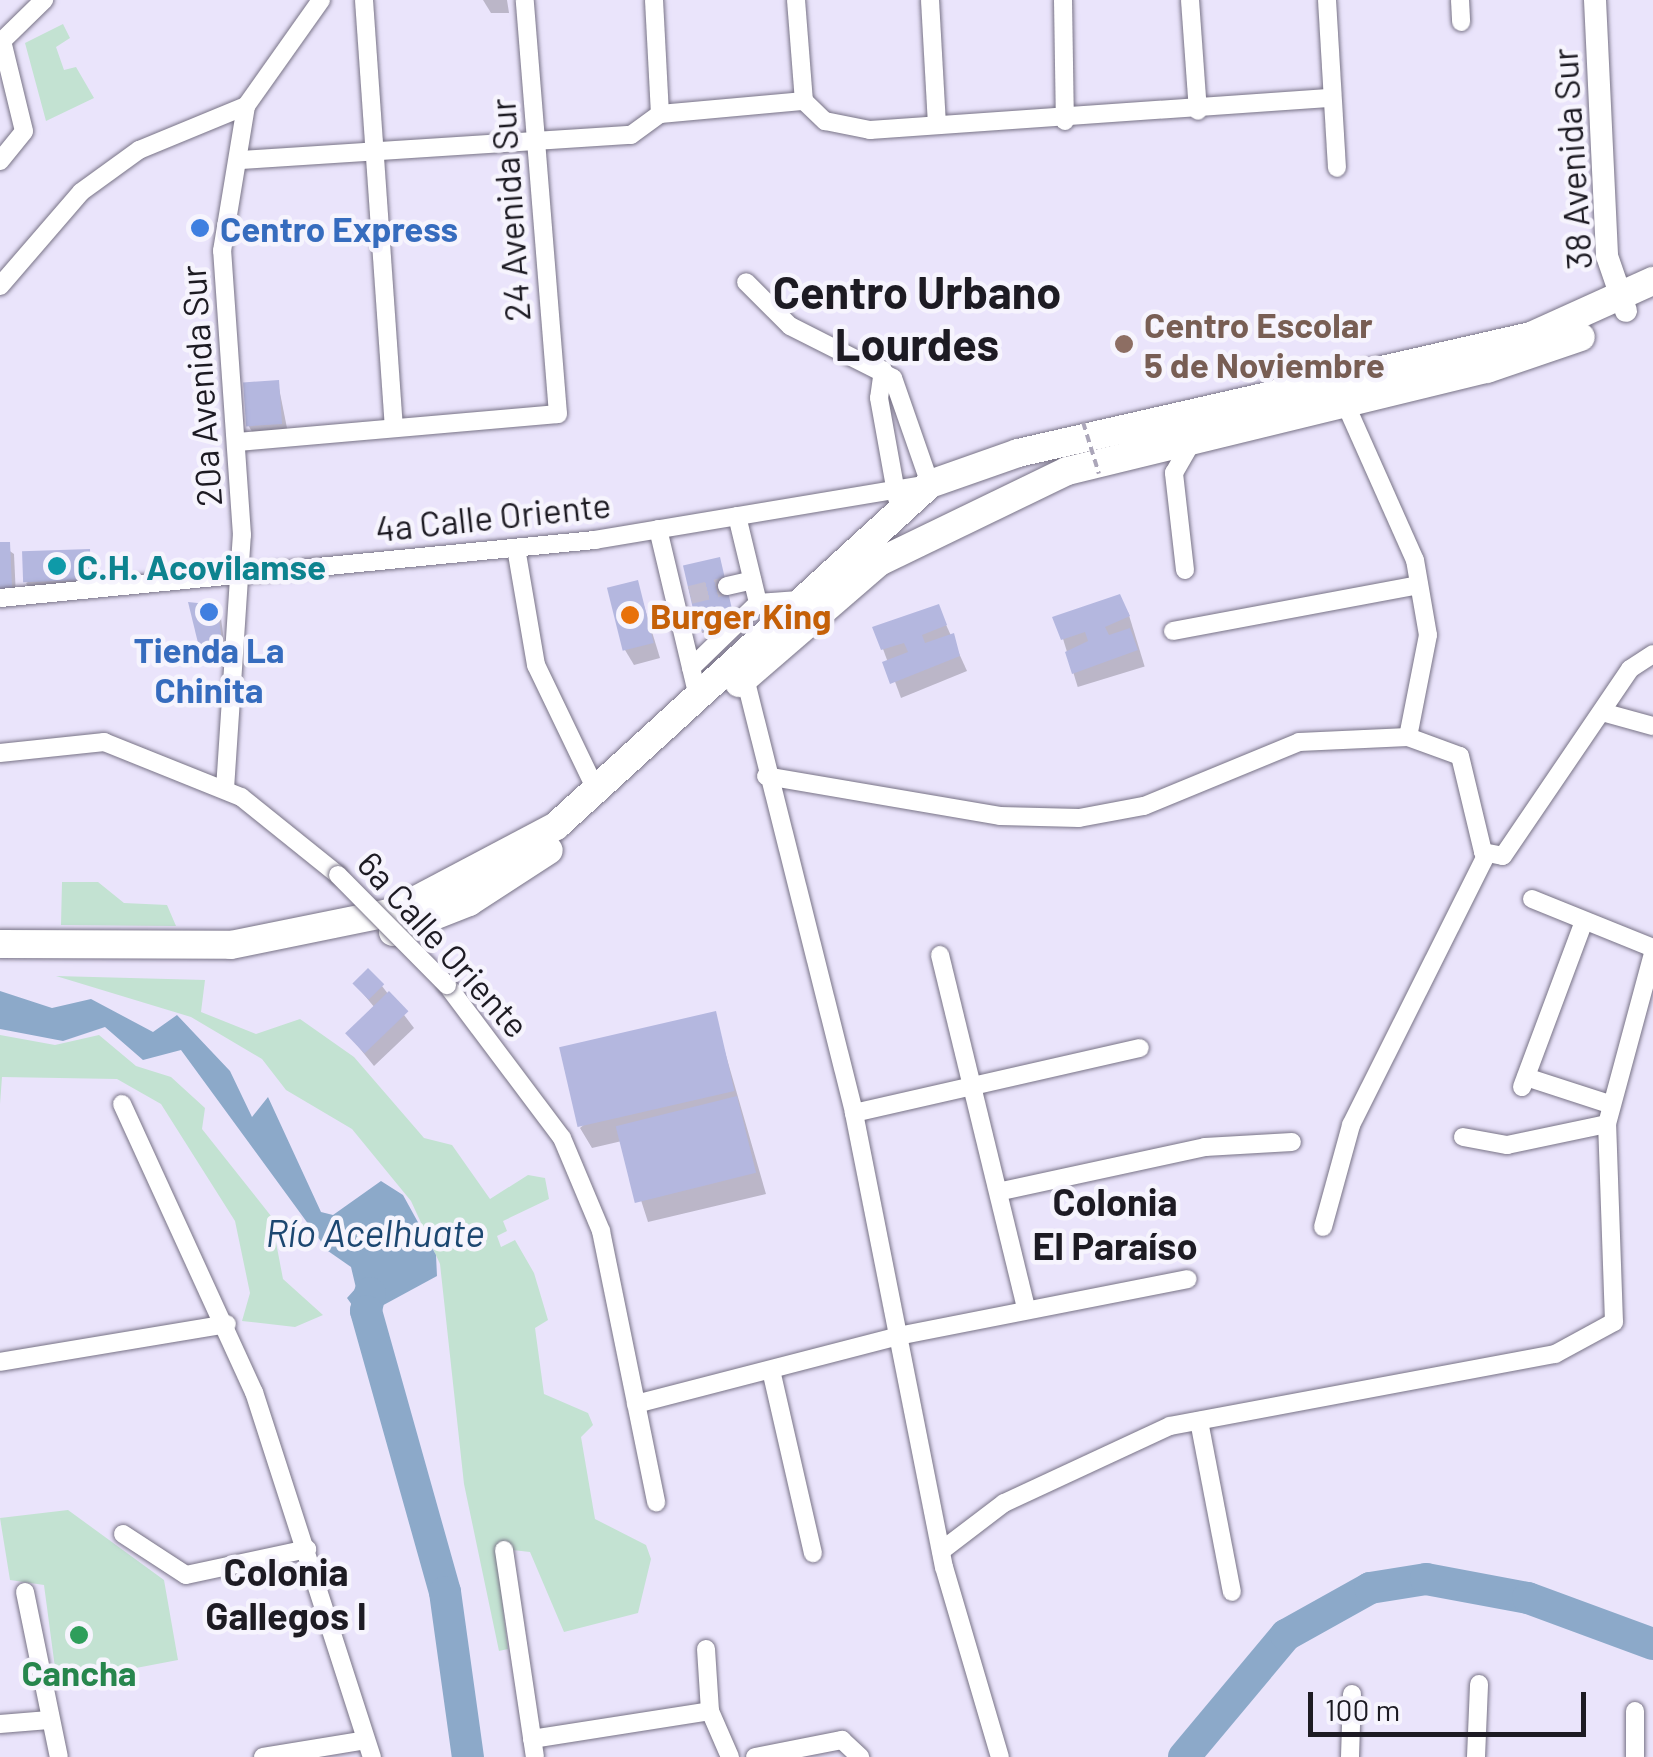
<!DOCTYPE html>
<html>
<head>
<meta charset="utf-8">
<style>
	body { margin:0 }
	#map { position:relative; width:1653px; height:1757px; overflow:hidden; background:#eae4fb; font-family:Barlow,sans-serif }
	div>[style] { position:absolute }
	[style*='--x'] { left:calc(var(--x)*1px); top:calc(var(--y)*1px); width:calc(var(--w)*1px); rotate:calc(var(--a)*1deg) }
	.green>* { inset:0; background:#c3e2d2 }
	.water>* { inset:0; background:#8ca9c9 }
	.shadow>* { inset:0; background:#0003; transform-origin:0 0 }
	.river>* { height:32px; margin:-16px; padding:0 16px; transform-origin:16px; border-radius:16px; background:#8ca9c9 }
	.building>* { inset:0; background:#b4b7df; transform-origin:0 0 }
	.minor-tunnel>* { height:18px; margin-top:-9px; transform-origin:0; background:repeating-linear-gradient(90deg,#c1bcd0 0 18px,transparent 0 27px) }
	.roads { filter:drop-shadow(0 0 2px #787386) drop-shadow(0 0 2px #787386) }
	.minor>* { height:18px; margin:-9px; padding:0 9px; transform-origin:9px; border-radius:9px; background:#fff }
	.major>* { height:22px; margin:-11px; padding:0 11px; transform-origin:11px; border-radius:11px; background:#fff }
	.highway>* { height:28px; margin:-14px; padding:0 14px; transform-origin:14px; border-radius:14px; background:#fff }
	.path-bridge>* { height:4px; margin-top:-2px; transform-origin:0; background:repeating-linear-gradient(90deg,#aba6b9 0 8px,transparent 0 13px) }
	.bridges { filter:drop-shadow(0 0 2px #787386) drop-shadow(0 0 2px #787386) }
	.minor-bridge>* { height:18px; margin:-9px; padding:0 9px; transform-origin:9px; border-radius:9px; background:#fff }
	.dots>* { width:28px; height:28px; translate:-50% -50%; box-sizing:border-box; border:5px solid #f6f4fd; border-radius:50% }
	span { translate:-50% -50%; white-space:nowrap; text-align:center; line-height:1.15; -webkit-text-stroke:9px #f6f4fd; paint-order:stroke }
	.street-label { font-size:35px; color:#1d1b23 }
	.shop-label { font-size:35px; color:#366cbe; font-weight:700 }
	.left { translate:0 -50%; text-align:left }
	.education-label { font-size:35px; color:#785e54; font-weight:700 }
	.culture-label { font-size:35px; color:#0d838f; font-weight:700 }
	.food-label { font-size:35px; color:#c56008; font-weight:700 }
	.leisure-label { font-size:35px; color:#27864d; font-weight:700 }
	.neighbourhood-label { font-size:38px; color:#1d1b23; font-weight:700 }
	.water-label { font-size:38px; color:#1c4771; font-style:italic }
	.district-label { font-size:45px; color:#1d1b23; font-weight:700 }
	.scale { position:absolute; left:1308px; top:1692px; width:278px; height:45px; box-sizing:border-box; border:5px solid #1d1b23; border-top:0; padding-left:12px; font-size:30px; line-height:35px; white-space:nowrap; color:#1d1b23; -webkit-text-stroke:8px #f6f4fd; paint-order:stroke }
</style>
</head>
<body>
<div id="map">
	<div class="green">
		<i style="clip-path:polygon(63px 24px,70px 38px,56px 47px,64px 70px,76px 67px,94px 98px,46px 121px,25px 43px)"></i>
		<i style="clip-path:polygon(62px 882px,98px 882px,124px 903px,167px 905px,176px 926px,61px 925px)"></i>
		<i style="clip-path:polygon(56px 976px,205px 980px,201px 1012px,256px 1034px,300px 1019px,354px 1057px,424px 1138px,452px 1145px,490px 1199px,528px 1175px,545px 1178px,549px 1199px,503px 1221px,507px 1231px,497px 1236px,501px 1247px,515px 1240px,534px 1273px,548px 1320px,535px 1328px,544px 1394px,588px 1413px,593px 1425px,581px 1437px,595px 1519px,646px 1545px,651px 1559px,638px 1613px,564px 1632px,530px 1552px,496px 1548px,508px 1649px,499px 1651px,464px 1484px,440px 1264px,411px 1201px,352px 1129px,286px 1090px,262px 1059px,191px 1017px)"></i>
		<i style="clip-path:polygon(0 1035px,55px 1045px,99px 1035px,136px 1066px,171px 1077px,205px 1108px,202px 1129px,271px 1216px,283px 1279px,323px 1315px,295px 1327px,242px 1321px,250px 1293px,235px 1221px,161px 1104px,117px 1079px,2px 1077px,0 1104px)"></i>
		<i style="clip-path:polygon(68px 1510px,164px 1580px,178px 1660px,57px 1683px,44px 1585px,10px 1580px,0 1518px)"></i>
	</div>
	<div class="water">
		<i style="clip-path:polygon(0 991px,52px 1008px,91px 999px,153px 1032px,177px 1015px,230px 1071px,252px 1117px,268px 1097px,321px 1212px,333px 1215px,381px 1181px,403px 1195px,436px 1255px,437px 1276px,378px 1308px,373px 1334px,347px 1298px,356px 1288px,351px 1267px,328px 1251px,181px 1050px,143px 1060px,105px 1027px,63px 1041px,0 1029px)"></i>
	</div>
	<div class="shadow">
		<i style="clip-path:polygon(483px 0,507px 0,509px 13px,491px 13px)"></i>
		<i style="clip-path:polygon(198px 226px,204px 226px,206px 236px,200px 236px)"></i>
		<i style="clip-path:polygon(278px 383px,289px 438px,257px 440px,248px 425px)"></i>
		<i style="clip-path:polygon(0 544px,14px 554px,16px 597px,0 598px)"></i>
		<i style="clip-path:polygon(88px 552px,98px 594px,34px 598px,26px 583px)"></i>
		<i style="clip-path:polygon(686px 567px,735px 626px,702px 633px)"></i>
		<i style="clip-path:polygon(637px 583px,660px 658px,634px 665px,625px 650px)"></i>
		<i style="clip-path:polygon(938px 607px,967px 671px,901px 698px,883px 649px)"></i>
		<i style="clip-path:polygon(215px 608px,221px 618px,226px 657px,201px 646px)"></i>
		<i style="left:1128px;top:612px;width:57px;height:70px;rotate:73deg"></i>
		<i style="clip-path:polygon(355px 984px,382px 986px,414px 1028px,374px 1066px,348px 1034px,375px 1008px)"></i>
		<i style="clip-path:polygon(714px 1014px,766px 1194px,648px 1222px,622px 1141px,592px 1148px,580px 1128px)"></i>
	</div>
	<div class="river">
		<i style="--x:370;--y:1293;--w:18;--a:103"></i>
		<i style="--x:366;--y:1311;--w:292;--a:74.3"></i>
		<i style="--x:445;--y:1592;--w:167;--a:82.1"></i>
		<i style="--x:1184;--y:1757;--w:159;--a:-50.1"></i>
		<i style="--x:1286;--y:1635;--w:96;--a:-29.2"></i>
		<i style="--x:1370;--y:1588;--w:57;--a:-9.1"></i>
		<i style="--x:1426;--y:1579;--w:104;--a:10.6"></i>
		<i style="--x:1528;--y:1598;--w:133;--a:20.2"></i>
	</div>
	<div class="building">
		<i style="left:279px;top:380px;width:44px;height:36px;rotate:86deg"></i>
		<i style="clip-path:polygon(0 542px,10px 542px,12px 588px,0 589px)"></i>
		<i style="left:90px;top:549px;width:31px;height:68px;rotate:88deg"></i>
		<i style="left:720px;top:557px;width:68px;height:38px;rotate:77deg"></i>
		<i style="left:638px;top:580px;width:65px;height:32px;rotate:76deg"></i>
		<i style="clip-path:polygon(1120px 594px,1130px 616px,1105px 627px,1109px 635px,1130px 628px,1138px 650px,1072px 674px,1065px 652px,1088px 641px,1085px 632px,1061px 640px,1052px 617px)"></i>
		<i style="clip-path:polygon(188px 602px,217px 605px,223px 649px,199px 647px)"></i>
		<i style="clip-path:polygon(939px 604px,947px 625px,922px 635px,925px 643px,954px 633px,960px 656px,890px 684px,882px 662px,908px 652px,904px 643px,881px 650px,872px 627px)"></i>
		<i style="left:368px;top:968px;width:23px;height:22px;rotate:45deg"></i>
		<i style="left:389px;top:991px;width:28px;height:61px;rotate:46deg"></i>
		<i style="left:716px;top:1011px;width:82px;height:161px;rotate:77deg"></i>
		<i style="left:737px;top:1096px;width:79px;height:125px;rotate:76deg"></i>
	</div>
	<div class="minor-tunnel">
		<i style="--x:690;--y:595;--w:38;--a:-14"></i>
	</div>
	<div class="roads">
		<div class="minor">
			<i style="--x:364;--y:0;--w:429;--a:86"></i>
			<i style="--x:654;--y:0;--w:114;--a:87"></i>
			<i style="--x:796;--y:0;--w:101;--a:85.5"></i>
			<i style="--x:930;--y:0;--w:125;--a:86.8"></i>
			<i style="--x:1063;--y:0;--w:121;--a:89.1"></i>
			<i style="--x:1190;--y:0;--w:111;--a:85.9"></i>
			<i style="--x:1327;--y:0;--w:168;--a:86.6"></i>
			<i style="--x:1460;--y:0;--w:22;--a:87"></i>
			<i style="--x:241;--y:160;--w:391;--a:-3.7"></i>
			<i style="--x:631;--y:135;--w:36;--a:-36"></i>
			<i style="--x:660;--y:114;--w:145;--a:-5.2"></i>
			<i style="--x:804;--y:101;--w:29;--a:44"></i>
			<i style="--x:825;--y:121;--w:46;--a:11.3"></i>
			<i style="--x:870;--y:130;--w:463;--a:-4"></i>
			<i style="--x:0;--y:161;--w:38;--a:-51"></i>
			<i style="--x:24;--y:131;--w:93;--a:-103.7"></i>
			<i style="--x:2;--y:41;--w:59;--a:-44.3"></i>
			<i style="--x:0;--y:286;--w:124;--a:-49.2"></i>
			<i style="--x:81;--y:192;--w:72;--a:-35.9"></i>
			<i style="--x:139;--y:150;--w:116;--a:-22.4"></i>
			<i style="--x:883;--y:370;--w:28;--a:98"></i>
			<i style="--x:879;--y:398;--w:102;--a:79.8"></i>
			<i style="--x:1345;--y:403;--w:172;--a:66"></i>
			<i style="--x:1415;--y:560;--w:76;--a:80.2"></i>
			<i style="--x:1428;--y:635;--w:104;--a:101.1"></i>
			<i style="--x:238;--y:442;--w:321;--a:-5"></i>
			<i style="--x:558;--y:414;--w:415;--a:-94.6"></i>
			<i style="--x:737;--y:516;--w:89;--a:76.4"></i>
			<i style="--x:658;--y:529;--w:173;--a:76.6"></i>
			<i style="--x:516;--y:548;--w:119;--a:80.3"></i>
			<i style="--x:536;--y:665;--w:141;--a:64.3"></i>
			<i style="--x:1185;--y:570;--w:98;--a:-96.5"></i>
			<i style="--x:1174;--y:473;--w:38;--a:-60"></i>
			<i style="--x:727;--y:586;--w:26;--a:-13"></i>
			<i style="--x:0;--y:598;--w:598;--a:-5.57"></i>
			<i style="--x:595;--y:540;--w:340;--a:-9.5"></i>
			<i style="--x:930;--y:484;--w:112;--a:-109.2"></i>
			<i style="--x:893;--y:378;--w:115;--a:-153.2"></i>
			<i style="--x:790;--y:326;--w:62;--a:-135"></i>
			<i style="--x:1173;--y:631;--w:250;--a:-10.6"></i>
			<i style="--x:691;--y:668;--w:93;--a:-44.1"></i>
			<i style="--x:758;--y:603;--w:41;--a:-4.2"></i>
			<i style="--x:745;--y:678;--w:448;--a:75.9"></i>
			<i style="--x:854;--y:1113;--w:463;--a:78.8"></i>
			<i style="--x:944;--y:1567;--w:198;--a:73.6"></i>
			<i style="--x:1602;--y:712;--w:53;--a:15.4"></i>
			<i style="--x:0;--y:753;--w:105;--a:-6"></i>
			<i style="--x:104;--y:742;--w:148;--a:21.9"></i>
			<i style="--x:241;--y:797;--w:124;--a:38.8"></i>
			<i style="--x:766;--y:776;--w:237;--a:9.7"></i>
			<i style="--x:1000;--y:816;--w:79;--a:1.5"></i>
			<i style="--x:1079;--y:818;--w:66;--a:-10.5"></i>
			<i style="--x:1144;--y:806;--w:168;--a:-22.4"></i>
			<i style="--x:1299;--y:742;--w:109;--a:-2.6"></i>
			<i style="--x:1408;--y:737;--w:55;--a:20.1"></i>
			<i style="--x:1460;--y:756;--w:99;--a:76.5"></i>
			<i style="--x:1483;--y:852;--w:20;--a:11"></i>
			<i style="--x:1503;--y:856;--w:226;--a:-55.8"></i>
			<i style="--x:1630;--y:669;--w:27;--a:-33"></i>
			<i style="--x:225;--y:789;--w:255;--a:-86.2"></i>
			<i style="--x:242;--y:535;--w:285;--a:-94"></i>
			<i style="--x:222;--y:251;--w:147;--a:-80.6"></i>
			<i style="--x:246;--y:106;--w:130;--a:-54.7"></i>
			<i style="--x:1532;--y:899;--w:131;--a:22"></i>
			<i style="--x:940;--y:955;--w:364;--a:76.3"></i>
			<i style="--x:447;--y:985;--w:191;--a:53.1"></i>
			<i style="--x:562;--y:1138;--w:101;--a:67.2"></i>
			<i style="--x:601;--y:1231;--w:277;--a:78.5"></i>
			<i style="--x:1526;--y:1077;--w:87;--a:18"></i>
			<i style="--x:1522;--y:1087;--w:177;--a:-69.5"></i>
			<i style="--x:122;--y:1104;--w:317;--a:65.4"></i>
			<i style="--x:254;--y:1392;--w:384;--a:72.1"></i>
			<i style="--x:854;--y:1113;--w:293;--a:-12.8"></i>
			<i style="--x:1463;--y:1137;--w:45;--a:10.3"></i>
			<i style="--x:1507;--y:1145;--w:102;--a:-11.9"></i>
			<i style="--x:1002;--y:1191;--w:208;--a:-12.2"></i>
			<i style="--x:1205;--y:1147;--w:87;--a:-3.3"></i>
			<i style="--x:1323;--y:1227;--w:106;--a:-74.6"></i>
			<i style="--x:1351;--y:1125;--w:302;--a:-63.4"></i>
			<i style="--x:0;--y:1362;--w:230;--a:-9.5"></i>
			<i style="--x:771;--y:1370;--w:188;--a:77.1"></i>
			<i style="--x:636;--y:1404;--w:276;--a:-14.5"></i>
			<i style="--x:903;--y:1335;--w:290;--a:-11.1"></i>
			<i style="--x:1199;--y:1421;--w:174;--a:79.1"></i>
			<i style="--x:123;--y:1534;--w:75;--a:33.1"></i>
			<i style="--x:186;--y:1575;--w:124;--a:-12.1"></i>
			<i style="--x:504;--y:1550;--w:209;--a:81.5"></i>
			<i style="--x:941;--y:1551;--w:79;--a:-37.3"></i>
			<i style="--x:1004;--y:1503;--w:183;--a:-24.9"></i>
			<i style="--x:1170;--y:1426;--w:392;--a:-10.6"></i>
			<i style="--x:1555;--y:1354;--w:67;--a:-28.5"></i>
			<i style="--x:1614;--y:1322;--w:198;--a:-92"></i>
			<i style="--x:1607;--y:1124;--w:177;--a:-74.9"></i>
			<i style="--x:25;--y:1592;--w:168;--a:78.4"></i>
			<i style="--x:706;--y:1649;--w:62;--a:86.3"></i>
			<i style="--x:710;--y:1711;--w:50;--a:66.5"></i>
			<i style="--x:0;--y:1724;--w:49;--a:-4.7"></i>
			<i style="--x:532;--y:1739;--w:180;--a:-8.9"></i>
			<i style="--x:263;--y:1757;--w:104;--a:-9.4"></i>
			<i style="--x:755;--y:1757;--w:89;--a:-11.1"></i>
			<i style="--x:842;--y:1740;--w:25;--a:43"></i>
			<i style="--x:1350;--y:1757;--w:63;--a:-88.2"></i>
			<i style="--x:1476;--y:1757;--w:73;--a:-87.6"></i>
			<i style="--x:1635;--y:1757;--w:46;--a:-90"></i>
		</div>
		<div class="major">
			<i style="--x:1595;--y:0;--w:256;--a:87.3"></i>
			<i style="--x:1607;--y:256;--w:58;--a:70.9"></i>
		</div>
		<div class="highway">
			<i style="--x:739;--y:683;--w:185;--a:-40.8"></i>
			<i style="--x:879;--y:562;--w:209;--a:-25.8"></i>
			<i style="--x:1067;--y:471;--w:432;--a:-13.7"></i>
			<i style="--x:1487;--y:369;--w:99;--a:-18.8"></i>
			<i style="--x:393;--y:932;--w:82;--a:-21.5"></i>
			<i style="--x:469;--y:902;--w:95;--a:-33"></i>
			<i style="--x:0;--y:944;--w:231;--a:0.2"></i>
			<i style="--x:231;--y:945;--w:165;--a:-11.5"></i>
			<i style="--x:393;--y:912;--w:184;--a:-27.8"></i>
			<i style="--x:556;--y:826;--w:507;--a:-42.44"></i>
			<i style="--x:930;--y:484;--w:93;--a:-19.4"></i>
			<i style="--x:1018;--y:453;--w:526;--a:-12.85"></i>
			<i style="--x:1531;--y:336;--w:134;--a:-24.3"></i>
		</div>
	</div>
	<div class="path-bridge">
		<i style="--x:1083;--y:422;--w:54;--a:72.9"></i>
	</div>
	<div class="bridges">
		<div class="minor-bridge">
			<i style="--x:338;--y:875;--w:155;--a:45.3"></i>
		</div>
	</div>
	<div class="dots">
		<i style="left:200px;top:228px;background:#3f7fe0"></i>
		<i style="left:1124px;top:344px;background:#8d6e63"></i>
		<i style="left:57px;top:566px;background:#0f9aa8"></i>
		<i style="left:209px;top:612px;background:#3f7fe0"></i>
		<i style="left:630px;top:615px;background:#e8710a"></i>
		<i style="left:79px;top:1635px;background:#2e9e5b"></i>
	</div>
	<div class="street-label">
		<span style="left:1571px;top:159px;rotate:-94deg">38 Avenida Sur</span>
		<span style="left:509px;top:210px;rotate:-94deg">24 Avenida Sur</span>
		<span style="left:200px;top:386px;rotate:-94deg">20a Avenida Sur</span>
		<span style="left:493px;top:516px;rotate:-6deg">4a Calle Oriente</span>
		<span style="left:444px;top:944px;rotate:48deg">6a Calle Oriente</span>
	</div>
	<div class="shop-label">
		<span class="left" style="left:220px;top:228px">Centro Express</span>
		<span style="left:209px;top:669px">Tienda La<br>Chinita</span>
	</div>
	<div class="education-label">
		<span class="left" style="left:1144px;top:344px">Centro Escolar<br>5 de Noviembre</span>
	</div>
	<div class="culture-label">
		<span class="left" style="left:77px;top:566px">C.H. Acovilamse</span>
	</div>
	<div class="food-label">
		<span class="left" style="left:650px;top:615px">Burger King</span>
	</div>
	<div class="leisure-label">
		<span style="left:79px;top:1672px">Cancha</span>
	</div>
	<div class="neighbourhood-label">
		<span style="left:1115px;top:1224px">Colonia<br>El Paraíso</span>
		<span style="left:286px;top:1594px">Colonia<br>Gallegos I</span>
	</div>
	<div class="water-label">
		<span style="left:375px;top:1233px">Río Acelhuate</span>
	</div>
	<div class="district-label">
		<span style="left:917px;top:318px">Centro Urbano<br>Lourdes</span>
	</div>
	<div class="scale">100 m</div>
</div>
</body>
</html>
